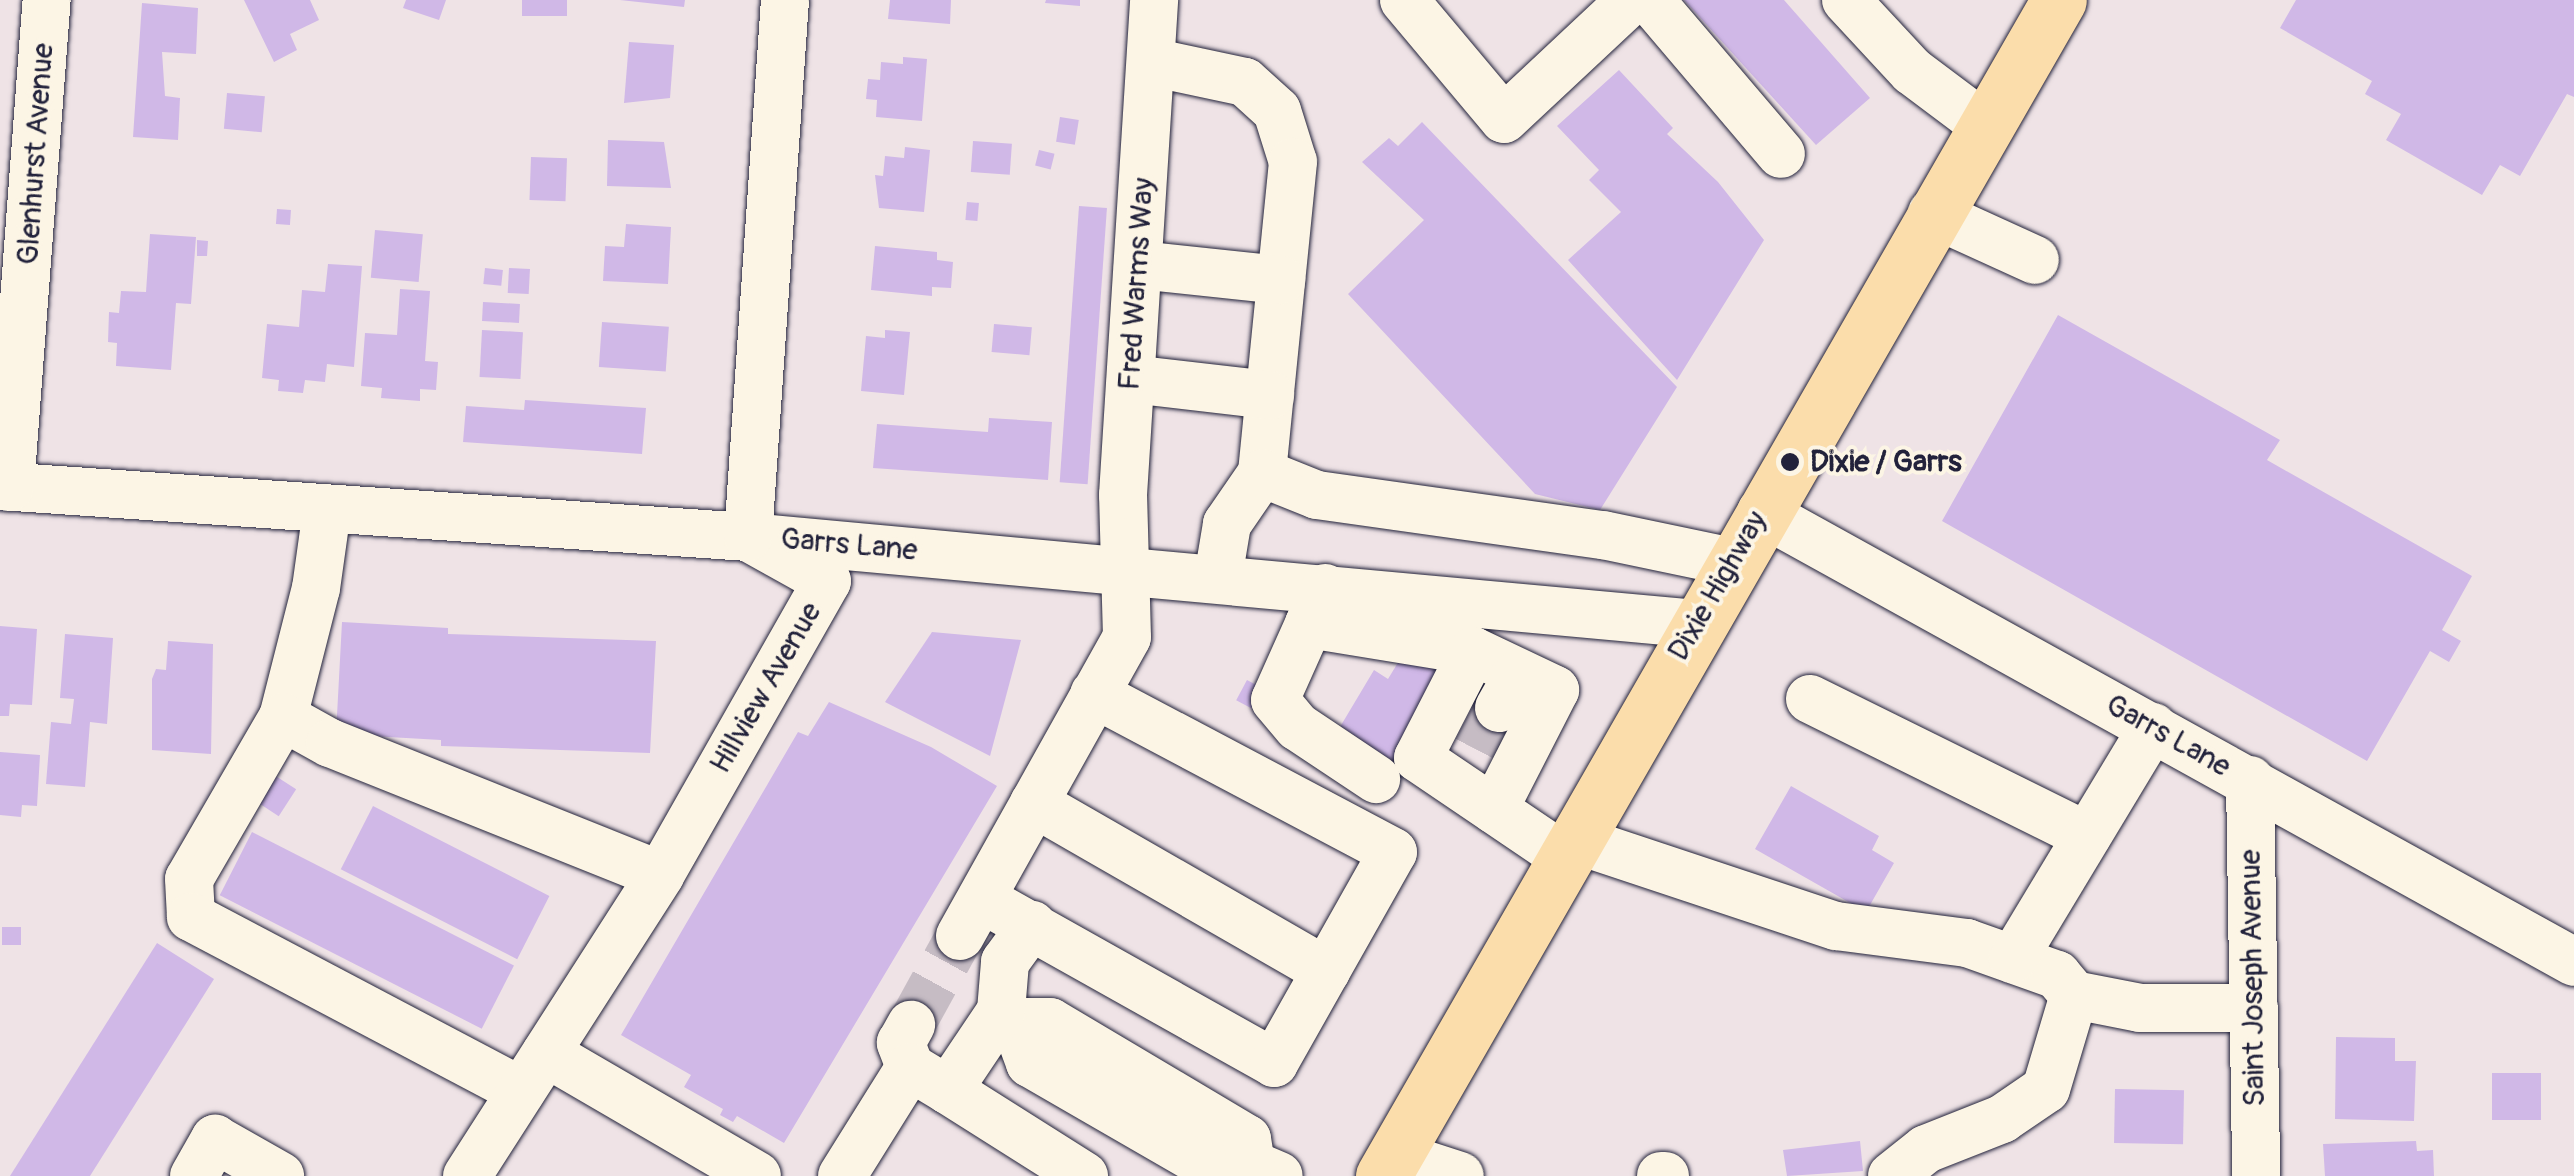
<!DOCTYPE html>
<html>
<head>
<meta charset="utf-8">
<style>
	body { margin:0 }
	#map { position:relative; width:2574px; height:1176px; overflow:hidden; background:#efe3e6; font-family:Pangolin,sans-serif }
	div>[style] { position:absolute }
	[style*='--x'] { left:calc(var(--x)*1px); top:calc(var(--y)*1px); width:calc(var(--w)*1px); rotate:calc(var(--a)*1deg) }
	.building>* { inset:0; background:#d0b8e7; transform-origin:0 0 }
	.minor-tunnel>* { height:48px; margin-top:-24px; transform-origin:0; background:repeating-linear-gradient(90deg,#c6bcc4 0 48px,transparent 0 72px) }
	.roads { filter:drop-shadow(0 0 2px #22223b) drop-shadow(0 0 2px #22223b) }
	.minor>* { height:48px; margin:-24px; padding:0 24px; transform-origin:24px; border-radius:24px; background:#fcf5e5 }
	.major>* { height:55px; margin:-27.5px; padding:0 27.5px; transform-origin:27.5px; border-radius:27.5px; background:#fbddab }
	.dots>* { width:28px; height:28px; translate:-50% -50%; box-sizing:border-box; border:5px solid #fcf5e5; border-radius:50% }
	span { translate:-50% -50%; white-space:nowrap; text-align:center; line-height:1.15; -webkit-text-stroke:8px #fcf5e5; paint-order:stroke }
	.street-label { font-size:30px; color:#22223b }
	.poi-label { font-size:30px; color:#22223b; font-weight:700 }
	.left { translate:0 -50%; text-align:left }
</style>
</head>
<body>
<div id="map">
	<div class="building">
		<i style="clip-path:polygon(244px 0,310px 0,319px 20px,290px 34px,297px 50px,274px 62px)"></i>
		<i style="clip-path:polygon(406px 0,446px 0,439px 20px,403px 8px)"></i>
		<i style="left:522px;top:0;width:45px;height:16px"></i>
		<i style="clip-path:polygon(620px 0,685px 0,684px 7px)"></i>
		<i style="clip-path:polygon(890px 0,951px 0,950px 24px,888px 19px)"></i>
		<i style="clip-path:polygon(1046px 0,1080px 0,1080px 6px,1045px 3px)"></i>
		<i style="clip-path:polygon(1684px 0,1784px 0,1870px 98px,1816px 145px)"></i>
		<i style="clip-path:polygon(2296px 0,2574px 0,2574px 97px,2567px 94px,2520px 176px,2500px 165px,2482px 195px,2386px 140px,2401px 114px,2365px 94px,2372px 81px,2280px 28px)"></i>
		<i style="clip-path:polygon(142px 3px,198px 8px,196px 54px,162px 52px,165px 96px,180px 98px,178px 140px,133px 137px)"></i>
		<i style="clip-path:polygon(629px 42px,674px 45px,670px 98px,624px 103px)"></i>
		<i style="clip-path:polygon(903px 57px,927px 59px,922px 121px,876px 117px,877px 100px,866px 99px,868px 79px,880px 80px,881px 62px,903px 64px)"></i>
		<i style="clip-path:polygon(1619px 70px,1673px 128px,1667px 134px,1718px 182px,1764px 240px,1677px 380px,1568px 260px,1621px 212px,1589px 180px,1599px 170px,1557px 126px)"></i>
		<i style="left:227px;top:93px;width:38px;height:36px;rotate:5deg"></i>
		<i style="left:1060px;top:117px;width:19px;height:25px;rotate:9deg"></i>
		<i style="clip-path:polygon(1422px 122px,1677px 387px,1600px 510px,1535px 494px,1348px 294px,1424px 220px,1362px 162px,1389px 138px,1398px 146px)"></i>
		<i style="clip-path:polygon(608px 140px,664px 142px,671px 188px,607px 186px)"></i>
		<i style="left:973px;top:141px;width:39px;height:31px;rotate:4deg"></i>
		<i style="clip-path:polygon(905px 147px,930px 150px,924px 212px,879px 208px,875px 175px,883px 176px,885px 156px,904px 158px)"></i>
		<i style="left:1039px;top:150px;width:16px;height:16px;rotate:14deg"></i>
		<i style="left:531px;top:157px;width:36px;height:43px;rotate:2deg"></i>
		<i style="left:967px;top:202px;width:12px;height:18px;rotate:5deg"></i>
		<i style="left:1079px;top:206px;width:28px;height:277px;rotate:4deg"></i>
		<i style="left:277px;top:209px;width:14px;height:15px;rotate:4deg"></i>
		<i style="clip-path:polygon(626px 224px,671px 227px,668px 284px,603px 281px,605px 246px,624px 247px)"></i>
		<i style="left:375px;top:230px;width:48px;height:48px;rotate:5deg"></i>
		<i style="clip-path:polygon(150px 234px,196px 237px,191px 304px,176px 303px,171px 370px,116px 366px,117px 343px,108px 342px,109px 312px,119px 313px,121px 291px,146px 292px)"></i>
		<i style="clip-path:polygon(197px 240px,208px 241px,207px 256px,197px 256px)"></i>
		<i style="clip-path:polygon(875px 246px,937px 252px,937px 260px,953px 262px,951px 288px,932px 287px,932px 296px,871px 290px)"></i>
		<i style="clip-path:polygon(328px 264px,362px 266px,354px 367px,327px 364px,325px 382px,305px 380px,303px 393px,278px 391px,279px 380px,262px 378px,267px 324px,299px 327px,302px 290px,325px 292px)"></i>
		<i style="left:485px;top:268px;width:18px;height:16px;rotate:6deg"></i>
		<i style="left:509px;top:268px;width:21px;height:25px;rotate:3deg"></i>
		<i style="clip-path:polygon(400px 289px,430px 291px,425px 361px,438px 362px,436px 390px,420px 389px,420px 401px,381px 398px,382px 388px,361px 386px,365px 333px,397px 335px)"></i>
		<i style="left:483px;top:302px;width:37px;height:19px;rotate:3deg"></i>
		<i style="clip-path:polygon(2058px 315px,2280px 440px,2267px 460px,2472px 576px,2442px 630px,2461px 641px,2449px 662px,2430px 651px,2367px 761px,1942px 521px)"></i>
		<i style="left:602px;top:322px;width:67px;height:45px;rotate:4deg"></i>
		<i style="left:994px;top:324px;width:38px;height:28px;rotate:5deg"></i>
		<i style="left:482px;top:330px;width:41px;height:47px;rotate:3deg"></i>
		<i style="clip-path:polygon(885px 330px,910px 332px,904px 395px,861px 391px,866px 336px,885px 338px)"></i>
		<i style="clip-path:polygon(525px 400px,646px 408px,642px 454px,463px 442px,466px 406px,524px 410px)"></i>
		<i style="clip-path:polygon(989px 418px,1052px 422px,1048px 480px,873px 468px,877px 424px,988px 432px)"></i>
		<i style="clip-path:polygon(342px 622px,448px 628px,448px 634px,656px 641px,650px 753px,441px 746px,441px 740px,336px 734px)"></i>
		<i style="clip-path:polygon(0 626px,37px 629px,32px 705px,10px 704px,9px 716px,0 716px)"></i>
		<i style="clip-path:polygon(932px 632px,1021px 640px,990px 756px,885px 702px)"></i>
		<i style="clip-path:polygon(65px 634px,113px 638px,107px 724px,90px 722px,85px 787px,46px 784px,51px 722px,71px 724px,74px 699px,60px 698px)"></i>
		<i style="clip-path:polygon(168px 641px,213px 644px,211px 754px,152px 750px,152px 679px,156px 669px,166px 670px)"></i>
		<i style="clip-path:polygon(1405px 651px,1449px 677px,1392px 772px,1334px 737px,1374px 670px,1388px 679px)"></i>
		<i style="left:1247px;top:680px;width:17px;height:23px;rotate:28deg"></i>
		<i style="clip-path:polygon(829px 702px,931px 747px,997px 786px,784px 1143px,737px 1116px,733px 1122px,720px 1115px,723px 1109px,684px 1087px,691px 1075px,621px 1035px,798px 732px,808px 736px)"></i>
		<i style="clip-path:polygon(0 752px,40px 755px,37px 806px,22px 805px,21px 817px,0 815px)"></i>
		<i style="left:271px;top:773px;width:30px;height:32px;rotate:33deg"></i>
		<i style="clip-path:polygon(1791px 786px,1879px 836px,1872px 850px,1894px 863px,1866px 912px,1755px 849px)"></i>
		<i style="left:373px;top:806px;width:198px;height:71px;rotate:27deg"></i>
		<i style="left:252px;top:832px;width:294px;height:71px;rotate:27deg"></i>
		<i style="left:2px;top:927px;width:19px;height:18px"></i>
		<i style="clip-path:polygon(157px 943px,214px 979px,90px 1176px,10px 1176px)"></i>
		<i style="clip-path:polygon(2336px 1037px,2395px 1038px,2395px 1061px,2416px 1061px,2414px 1121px,2335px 1119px)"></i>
		<i style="left:2541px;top:1073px;width:47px;height:49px;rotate:90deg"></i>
		<i style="left:2115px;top:1089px;width:69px;height:54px;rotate:1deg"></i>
		<i style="clip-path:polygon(1860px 1141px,1863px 1171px,1787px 1176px,1783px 1150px)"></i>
		<i style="clip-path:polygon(2416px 1141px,2417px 1151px,2433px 1150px,2434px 1176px,2325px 1176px,2323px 1144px)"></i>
	</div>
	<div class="minor-tunnel">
		<i style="--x:1477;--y:750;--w:47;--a:-62.4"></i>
		<i style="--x:911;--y:1025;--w:102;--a:-61.2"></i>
	</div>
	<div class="roads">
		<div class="minor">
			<i style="--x:1404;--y:0;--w:155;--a:50"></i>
			<i style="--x:1504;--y:119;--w:174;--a:-43.1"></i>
			<i style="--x:1650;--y:0;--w:202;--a:49.6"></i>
			<i style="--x:1846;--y:0;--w:97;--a:47.1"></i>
			<i style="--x:1912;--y:71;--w:90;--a:36.9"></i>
			<i style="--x:1151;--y:62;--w:96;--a:12"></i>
			<i style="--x:1245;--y:82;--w:43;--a:42.2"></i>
			<i style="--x:1277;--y:111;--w:53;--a:72.6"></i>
			<i style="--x:1293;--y:162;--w:313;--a:95.7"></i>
			<i style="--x:1262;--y:473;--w:62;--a:124.5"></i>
			<i style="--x:1227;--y:524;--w:55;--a:99.5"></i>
			<i style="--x:1932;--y:213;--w:113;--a:24.5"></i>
			<i style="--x:1138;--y:265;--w:144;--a:6"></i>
			<i style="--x:1131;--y:379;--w:140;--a:6.6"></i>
			<i style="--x:1262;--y:473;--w:59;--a:21.8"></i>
			<i style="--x:1317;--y:495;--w:289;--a:8"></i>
			<i style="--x:1603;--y:535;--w:132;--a:11.8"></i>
			<i style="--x:0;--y:486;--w:750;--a:3.9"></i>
			<i style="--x:748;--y:537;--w:952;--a:5.24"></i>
			<i style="--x:10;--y:487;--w:488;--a:-85.7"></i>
			<i style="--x:327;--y:510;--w:79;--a:98"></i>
			<i style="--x:316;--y:588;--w:133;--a:104.3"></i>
			<i style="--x:283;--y:717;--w:187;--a:120.1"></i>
			<i style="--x:189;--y:879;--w:38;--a:87"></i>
			<i style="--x:191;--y:917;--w:373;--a:27.8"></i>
			<i style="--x:1761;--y:512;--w:929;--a:28.96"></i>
			<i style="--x:1325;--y:588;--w:39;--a:114"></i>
			<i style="--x:1309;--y:624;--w:166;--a:9.3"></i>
			<i style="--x:1473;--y:651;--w:91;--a:25.4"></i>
			<i style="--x:1555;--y:690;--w:134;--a:117.1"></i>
			<i style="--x:1309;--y:624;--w:83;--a:114.1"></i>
			<i style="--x:1275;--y:700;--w:35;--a:50"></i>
			<i style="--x:1298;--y:727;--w:94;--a:33.7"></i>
			<i style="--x:1473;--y:651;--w:120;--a:117.2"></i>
			<i style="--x:1418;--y:758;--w:176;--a:34.1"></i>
			<i style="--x:1810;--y:699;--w:309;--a:26.3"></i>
			<i style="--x:1499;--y:708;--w:40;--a:-60.3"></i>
			<i style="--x:283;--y:717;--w:54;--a:29"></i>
			<i style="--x:330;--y:743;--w:355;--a:21.8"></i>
			<i style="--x:2250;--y:780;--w:396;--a:89.1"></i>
			<i style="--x:1034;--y:803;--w:337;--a:29.9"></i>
			<i style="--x:1574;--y:839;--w:276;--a:18.4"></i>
			<i style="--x:1836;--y:926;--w:132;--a:7.4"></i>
			<i style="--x:1967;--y:943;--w:96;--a:19.6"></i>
			<i style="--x:2057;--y:975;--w:26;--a:50"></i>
			<i style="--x:2074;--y:995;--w:67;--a:11.1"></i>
			<i style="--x:2140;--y:1008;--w:114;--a:0"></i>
			<i style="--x:982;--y:899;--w:335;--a:29.3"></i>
			<i style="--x:1274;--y:1063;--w:242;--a:-60.6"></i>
			<i style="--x:1393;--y:852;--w:338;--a:-152.1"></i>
			<i style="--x:960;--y:936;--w:342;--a:-60.8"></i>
			<i style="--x:1127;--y:637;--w:142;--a:-91.6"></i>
			<i style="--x:1123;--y:495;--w:496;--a:-86.4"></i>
			<i style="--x:2013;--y:959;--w:271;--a:-58.9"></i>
			<i style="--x:1001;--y:1011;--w:18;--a:38"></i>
			<i style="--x:1015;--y:1022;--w:44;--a:69.9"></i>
			<i style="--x:1030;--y:1063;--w:222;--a:30"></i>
			<i style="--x:1222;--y:1174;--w:31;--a:-19"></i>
			<i style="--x:1251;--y:1164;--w:30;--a:23"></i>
			<i style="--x:1015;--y:1022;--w:35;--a:0"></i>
			<i style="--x:1050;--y:1022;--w:229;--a:30.7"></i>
			<i style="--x:1247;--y:1139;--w:25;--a:81"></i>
			<i style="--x:546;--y:1053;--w:244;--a:30.2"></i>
			<i style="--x:910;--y:1067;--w:26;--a:-111"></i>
			<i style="--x:901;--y:1043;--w:21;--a:-61"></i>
			<i style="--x:948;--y:1090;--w:161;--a:32.3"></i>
			<i style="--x:1395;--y:1155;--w:68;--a:17.9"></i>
			<i style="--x:194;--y:1176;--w:43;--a:-60.4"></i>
			<i style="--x:215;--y:1139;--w:75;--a:29.6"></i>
			<i style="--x:467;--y:1176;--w:358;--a:-57.3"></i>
			<i style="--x:660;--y:875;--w:338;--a:-60.4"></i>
			<i style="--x:827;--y:581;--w:90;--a:-150.9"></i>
			<i style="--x:748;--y:537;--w:538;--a:-86.06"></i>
			<i style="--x:842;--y:1176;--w:128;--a:-58"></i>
			<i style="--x:910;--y:1067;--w:44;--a:31.2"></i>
			<i style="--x:948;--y:1090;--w:95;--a:-56.1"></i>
			<i style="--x:1001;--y:1011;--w:49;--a:-85.3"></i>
			<i style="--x:1005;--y:962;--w:46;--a:-53.9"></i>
			<i style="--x:1661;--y:1176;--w:4;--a:0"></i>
			<i style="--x:1892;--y:1176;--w:43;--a:-38.5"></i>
			<i style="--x:1926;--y:1149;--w:82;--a:-21.5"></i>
			<i style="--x:2002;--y:1119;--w:53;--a:-34.3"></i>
			<i style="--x:2046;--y:1089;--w:98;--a:-73.4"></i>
		</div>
		<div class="major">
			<i style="--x:1383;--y:1176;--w:1356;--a:-60.11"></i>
		</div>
	</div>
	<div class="dots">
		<i style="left:1790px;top:462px;background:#22223b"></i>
	</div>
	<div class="street-label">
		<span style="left:36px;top:154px;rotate:-86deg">Glenhurst Avenue</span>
		<span style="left:1137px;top:284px;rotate:-86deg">Fred Warms Way</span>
		<span style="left:849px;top:545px;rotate:5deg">Garrs Lane</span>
		<span style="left:1718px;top:586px;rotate:-60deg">Dixie Highway</span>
		<span style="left:766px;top:688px;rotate:-60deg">Hillview Avenue</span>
		<span style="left:2168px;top:736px;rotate:29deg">Garrs Lane</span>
		<span style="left:2253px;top:978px;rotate:-91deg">Saint Joseph Avenue</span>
	</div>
	<div class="poi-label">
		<span class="left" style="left:1810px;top:462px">Dixie / Garrs</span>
	</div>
</div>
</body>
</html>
